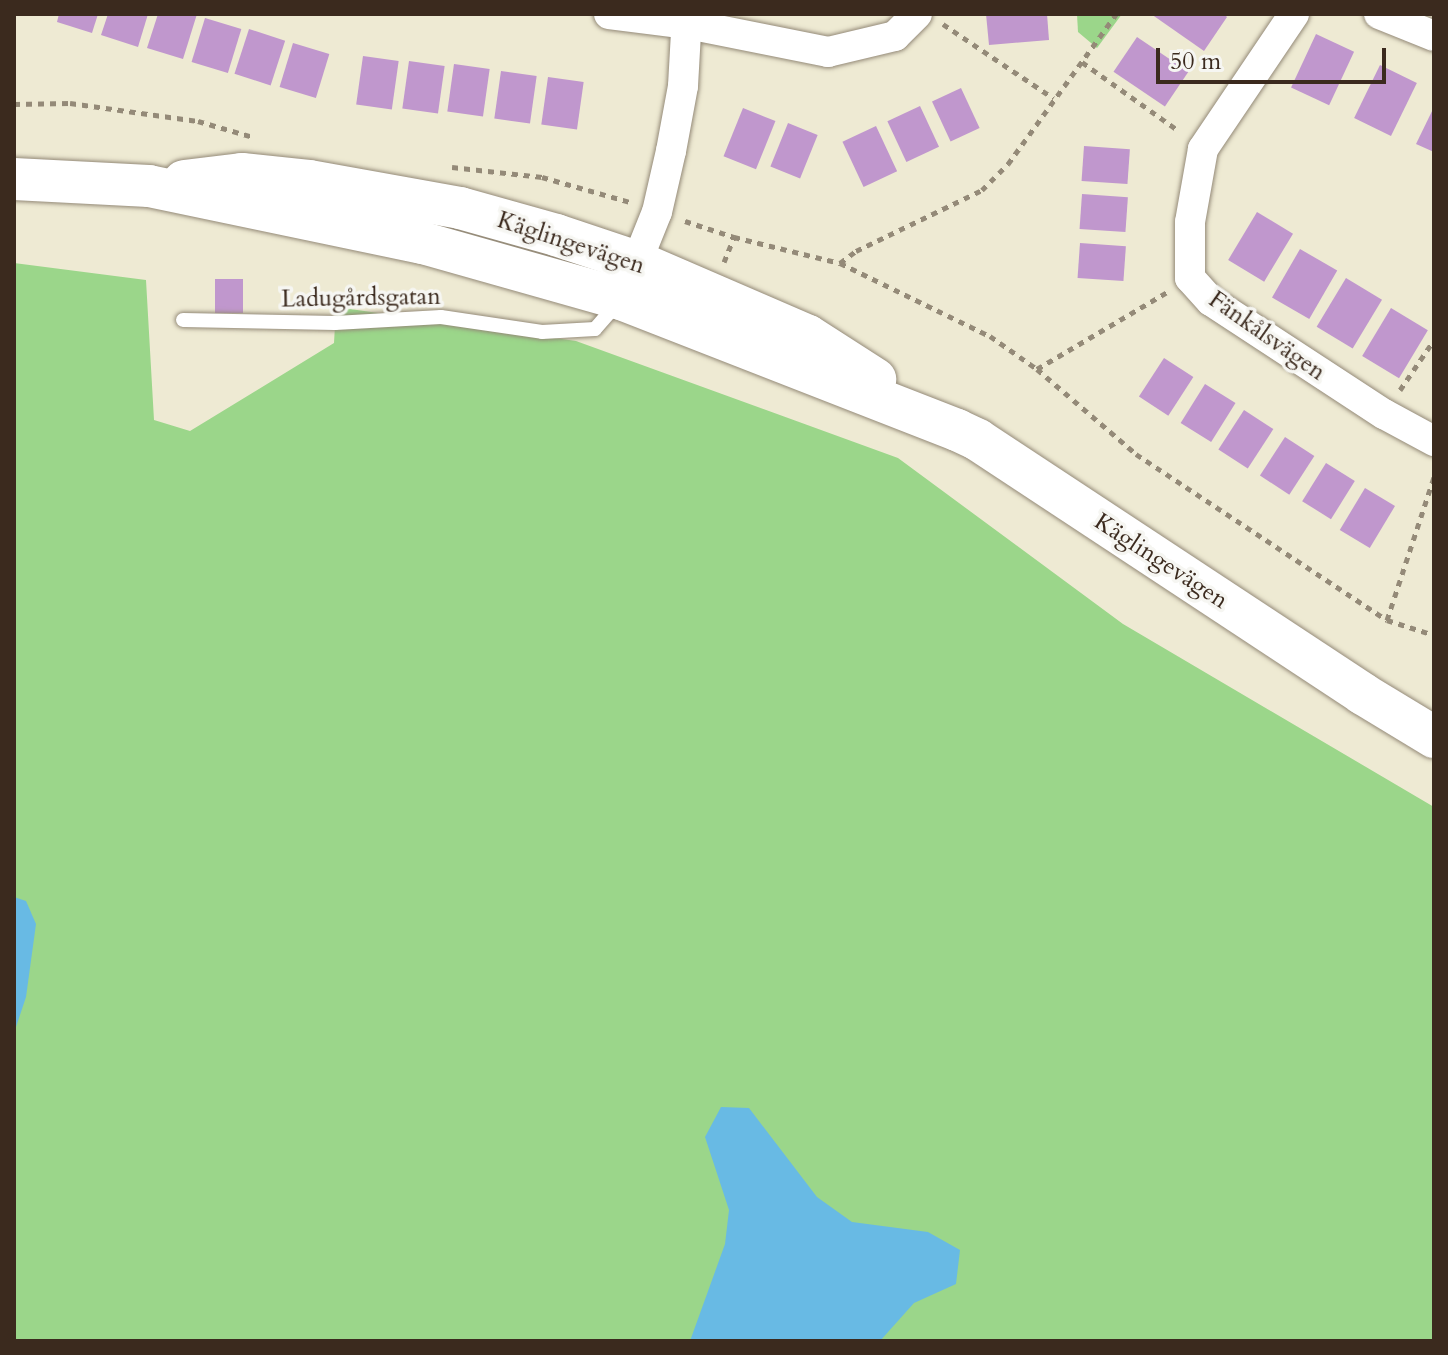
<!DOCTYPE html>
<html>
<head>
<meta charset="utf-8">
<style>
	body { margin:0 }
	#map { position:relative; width:1448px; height:1355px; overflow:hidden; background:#eeead3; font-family:Cardo,serif }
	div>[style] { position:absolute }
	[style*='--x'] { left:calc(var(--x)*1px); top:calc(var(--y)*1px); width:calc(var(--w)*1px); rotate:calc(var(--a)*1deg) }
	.green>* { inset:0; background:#9bd68a }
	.water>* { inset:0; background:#68bae4 }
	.building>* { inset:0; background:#c097cd; transform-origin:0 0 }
	.path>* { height:5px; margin-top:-2.5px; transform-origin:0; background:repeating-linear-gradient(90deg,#948a78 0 6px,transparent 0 12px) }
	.roads { filter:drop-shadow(0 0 2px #948a78) drop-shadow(0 0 2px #948a78) }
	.lane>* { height:14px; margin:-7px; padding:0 7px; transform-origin:7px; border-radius:7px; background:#fff }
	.street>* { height:30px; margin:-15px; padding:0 15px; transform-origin:15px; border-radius:15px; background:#fff }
	.secondary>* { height:42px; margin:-21px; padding:0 21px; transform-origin:21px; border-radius:21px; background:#fff }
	span { translate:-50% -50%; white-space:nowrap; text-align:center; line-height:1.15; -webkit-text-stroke:7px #f6f6f2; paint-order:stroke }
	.street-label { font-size:24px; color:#3b2a1e }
	.frame { position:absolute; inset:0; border:16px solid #3b2a1e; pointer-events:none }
	.scale { position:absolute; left:1156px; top:48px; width:230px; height:36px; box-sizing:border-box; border:4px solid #3b2a1e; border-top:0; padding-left:10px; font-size:24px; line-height:28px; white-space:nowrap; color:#3b2a1e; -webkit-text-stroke:6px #f6f6f2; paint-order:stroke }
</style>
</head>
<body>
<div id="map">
	<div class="green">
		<i style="clip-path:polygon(1077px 14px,1122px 14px,1097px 48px,1078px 32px)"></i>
		<i style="clip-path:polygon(14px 263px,146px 280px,154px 420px,190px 431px,334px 343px,336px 307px,576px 341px,898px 458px,1123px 624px,1434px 807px,1434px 1341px,14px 1341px)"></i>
	</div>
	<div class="water">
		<i style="clip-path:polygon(14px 897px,26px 901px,36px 924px,26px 997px,14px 1033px)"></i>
		<i style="clip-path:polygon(721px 1107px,749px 1108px,817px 1197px,852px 1222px,928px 1232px,960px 1250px,956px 1284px,914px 1303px,880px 1341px,690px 1341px,725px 1244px,729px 1210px,705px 1137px)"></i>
	</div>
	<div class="building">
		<i style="clip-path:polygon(59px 14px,98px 14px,92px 33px,57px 22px)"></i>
		<i style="clip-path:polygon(108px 14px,148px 14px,138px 47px,101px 35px)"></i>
		<i style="clip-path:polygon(158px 14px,197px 14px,183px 59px,147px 48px)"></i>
		<i style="clip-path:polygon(986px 14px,1047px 14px,1049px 40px,989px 45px)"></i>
		<i style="clip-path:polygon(1151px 14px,1224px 14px,1227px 17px,1204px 51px)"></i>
		<i style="left:205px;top:18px;width:38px;height:46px;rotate:17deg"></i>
		<i style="left:249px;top:29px;width:38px;height:47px;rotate:18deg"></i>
		<i style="left:1316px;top:34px;width:42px;height:59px;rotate:25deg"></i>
		<i style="left:1137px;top:37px;width:62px;height:42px;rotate:34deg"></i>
		<i style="left:293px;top:43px;width:38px;height:46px;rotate:17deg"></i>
		<i style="left:363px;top:56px;width:36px;height:49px;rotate:8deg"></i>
		<i style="left:409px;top:61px;width:36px;height:48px;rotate:8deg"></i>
		<i style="left:454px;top:64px;width:36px;height:48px;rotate:8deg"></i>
		<i style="left:1380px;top:65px;width:41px;height:59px;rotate:26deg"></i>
		<i style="left:501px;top:71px;width:36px;height:48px;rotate:8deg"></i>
		<i style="left:548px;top:77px;width:36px;height:48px;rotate:8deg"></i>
		<i style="left:961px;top:88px;width:44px;height:32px;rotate:65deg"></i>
		<i style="left:920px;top:106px;width:45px;height:36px;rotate:65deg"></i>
		<i style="clip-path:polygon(1434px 107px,1434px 152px,1416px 144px)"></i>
		<i style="left:743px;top:108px;width:35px;height:52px;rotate:22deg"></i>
		<i style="left:788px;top:123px;width:32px;height:47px;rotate:22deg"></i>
		<i style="left:876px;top:126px;width:50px;height:37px;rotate:65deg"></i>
		<i style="left:1084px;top:146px;width:46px;height:35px;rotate:4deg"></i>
		<i style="left:1082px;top:194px;width:46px;height:35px;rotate:4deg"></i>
		<i style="left:1257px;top:212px;width:42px;height:56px;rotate:31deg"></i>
		<i style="left:1080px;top:243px;width:46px;height:35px;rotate:4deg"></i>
		<i style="left:1300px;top:249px;width:43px;height:56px;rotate:30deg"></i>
		<i style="left:1346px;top:278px;width:42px;height:57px;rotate:31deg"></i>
		<i style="left:215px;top:279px;width:28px;height:34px"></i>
		<i style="left:1391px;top:308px;width:43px;height:56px;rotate:31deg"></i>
		<i style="left:1164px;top:358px;width:35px;height:46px;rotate:33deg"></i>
		<i style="left:1205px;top:384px;width:36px;height:46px;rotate:32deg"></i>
		<i style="left:1244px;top:410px;width:35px;height:47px;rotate:33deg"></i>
		<i style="left:1285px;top:437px;width:35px;height:46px;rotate:33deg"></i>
		<i style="left:1326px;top:463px;width:34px;height:45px;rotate:32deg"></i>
		<i style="left:1365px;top:488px;width:35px;height:49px;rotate:31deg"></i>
	</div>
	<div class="path">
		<i style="--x:943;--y:24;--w:133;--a:33.9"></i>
		<i style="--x:1082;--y:62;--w:119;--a:35.4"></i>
		<i style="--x:14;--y:104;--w:56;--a:-1"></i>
		<i style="--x:70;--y:103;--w:129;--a:8"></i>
		<i style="--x:198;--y:121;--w:57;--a:16.2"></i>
		<i style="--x:452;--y:167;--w:91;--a:6.3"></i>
		<i style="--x:542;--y:177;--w:91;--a:15.9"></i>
		<i style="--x:685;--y:221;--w:52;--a:18.1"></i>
		<i style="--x:734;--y:237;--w:109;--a:13.8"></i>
		<i style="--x:840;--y:263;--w:167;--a:26"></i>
		<i style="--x:990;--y:336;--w:57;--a:35.1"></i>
		<i style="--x:1037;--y:369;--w:130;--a:40.6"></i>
		<i style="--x:1136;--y:454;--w:301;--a:33.5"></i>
		<i style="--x:1387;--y:620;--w:49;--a:17.7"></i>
		<i style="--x:724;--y:262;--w:27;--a:-68"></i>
		<i style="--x:840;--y:263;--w:20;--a:-37"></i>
		<i style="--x:856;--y:251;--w:140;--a:-25.8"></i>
		<i style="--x:982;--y:190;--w:37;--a:-45"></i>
		<i style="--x:1008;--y:164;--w:185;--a:-54.2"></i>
		<i style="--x:1037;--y:369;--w:151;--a:-30.6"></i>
		<i style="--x:1400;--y:390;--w:60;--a:-55.8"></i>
		<i style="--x:1387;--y:620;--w:151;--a:-71.8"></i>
	</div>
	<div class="roads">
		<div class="lane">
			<i style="--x:183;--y:320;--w:152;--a:1.1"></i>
			<i style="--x:335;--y:323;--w:106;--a:-3.2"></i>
			<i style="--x:441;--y:317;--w:102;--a:8.4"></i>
			<i style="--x:542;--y:332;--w:53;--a:-3.2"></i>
			<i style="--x:595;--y:329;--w:35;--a:-49"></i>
		</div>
		<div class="street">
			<i style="--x:609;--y:14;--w:80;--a:7.2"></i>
			<i style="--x:688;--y:24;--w:143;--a:11.3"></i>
			<i style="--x:828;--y:52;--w:69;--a:-13.4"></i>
			<i style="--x:895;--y:36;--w:31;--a:-45"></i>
			<i style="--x:1294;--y:14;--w:163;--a:124"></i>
			<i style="--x:1203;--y:149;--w:74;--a:100.1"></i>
			<i style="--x:1190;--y:222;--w:56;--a:90"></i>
			<i style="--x:1190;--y:278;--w:31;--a:48"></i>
			<i style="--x:1211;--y:301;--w:207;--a:33.2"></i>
			<i style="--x:1384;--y:414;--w:57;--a:28.4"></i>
			<i style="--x:1379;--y:14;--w:59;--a:21.8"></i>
			<i style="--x:630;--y:279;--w:72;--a:-68.1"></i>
			<i style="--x:657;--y:212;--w:63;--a:-77.1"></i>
			<i style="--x:671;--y:151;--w:66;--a:-79.5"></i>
			<i style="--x:683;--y:86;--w:72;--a:-86.8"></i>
		</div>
		<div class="secondary">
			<i style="--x:14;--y:179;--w:135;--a:3"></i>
			<i style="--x:149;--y:186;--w:280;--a:11.8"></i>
			<i style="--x:423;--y:243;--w:206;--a:15.8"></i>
			<i style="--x:621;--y:299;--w:361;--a:21.3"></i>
			<i style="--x:957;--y:430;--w:23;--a:25"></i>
			<i style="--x:978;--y:440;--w:461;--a:33.4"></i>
			<i style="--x:1363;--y:694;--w:83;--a:31.2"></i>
			<i style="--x:184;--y:181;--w:58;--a:-6.9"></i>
			<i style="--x:242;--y:174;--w:67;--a:6"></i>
			<i style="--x:309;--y:181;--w:153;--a:10.1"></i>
			<i style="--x:460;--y:208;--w:100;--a:15.7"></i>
			<i style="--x:556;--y:235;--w:85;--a:18.4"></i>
			<i style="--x:637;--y:262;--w:186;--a:23.4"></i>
			<i style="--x:808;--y:336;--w:80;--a:32.7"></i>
		</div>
	</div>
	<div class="street-label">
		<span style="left:571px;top:243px;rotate:18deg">Käglingevägen</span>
		<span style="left:361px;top:298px;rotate:-1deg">Ladugårdsgatan</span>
		<span style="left:1267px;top:336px;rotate:35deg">Fänkålsvägen</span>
		<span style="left:1161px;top:561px;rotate:33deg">Käglingevägen</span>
	</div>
	<div class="frame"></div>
	<div class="scale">50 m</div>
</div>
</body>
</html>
